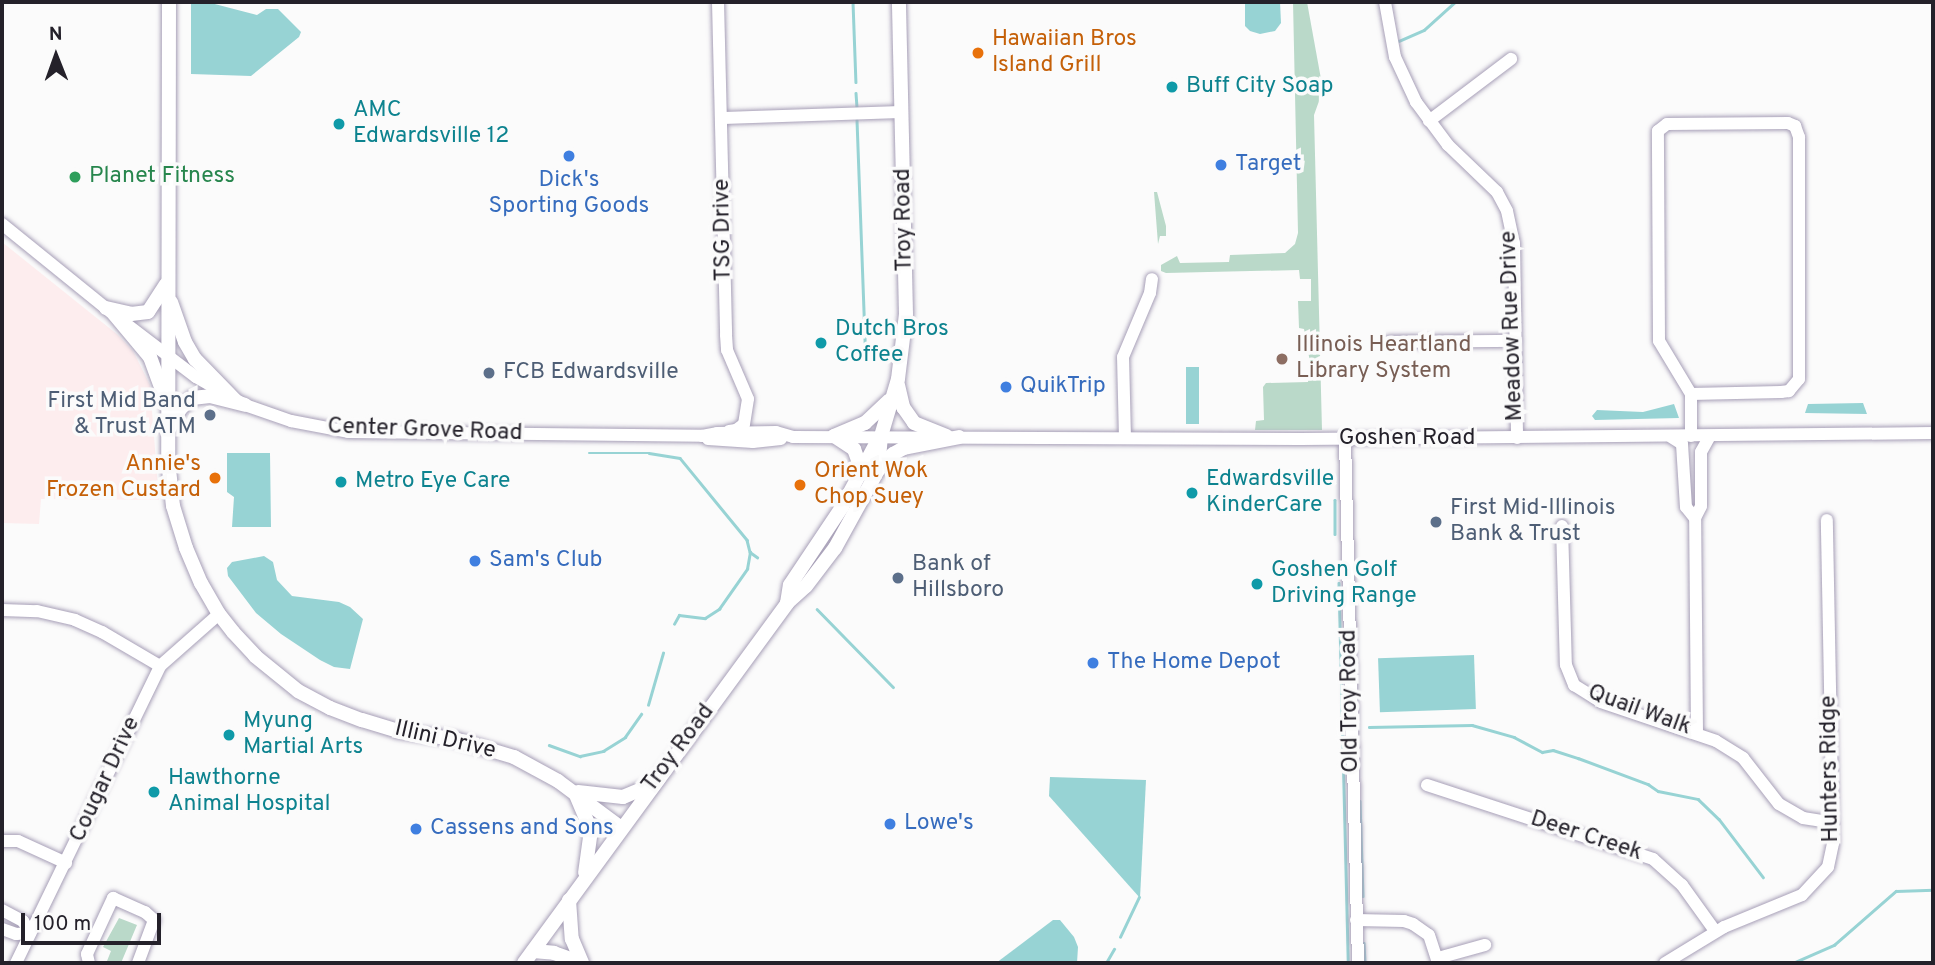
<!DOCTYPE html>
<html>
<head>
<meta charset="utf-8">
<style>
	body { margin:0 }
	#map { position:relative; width:1935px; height:965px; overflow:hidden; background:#fbfbfb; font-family:Overpass,sans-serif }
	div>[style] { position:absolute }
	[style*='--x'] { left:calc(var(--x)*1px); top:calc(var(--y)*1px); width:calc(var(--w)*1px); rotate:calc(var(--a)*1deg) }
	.industrial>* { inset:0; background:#fdedee }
	.green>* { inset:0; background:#bad9c9 }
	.water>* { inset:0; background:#97d3d4; transform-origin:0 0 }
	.stream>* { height:2.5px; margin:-1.25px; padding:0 1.25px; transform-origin:1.25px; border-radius:1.25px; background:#97d3d4 }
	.roads { filter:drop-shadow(0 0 2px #a79fb7) drop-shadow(0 0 2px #a79fb7) }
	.minor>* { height:12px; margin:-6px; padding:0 6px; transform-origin:6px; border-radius:6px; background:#fff }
	.major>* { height:14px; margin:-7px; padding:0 7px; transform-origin:7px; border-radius:7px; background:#fff }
	.dots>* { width:19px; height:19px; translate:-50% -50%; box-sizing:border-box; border:4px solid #fbfbfb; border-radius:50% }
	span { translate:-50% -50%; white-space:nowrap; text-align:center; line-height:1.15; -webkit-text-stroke:7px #fbfbfb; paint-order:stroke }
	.food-label { font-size:23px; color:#c56008 }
	.left { translate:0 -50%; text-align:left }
	.right { translate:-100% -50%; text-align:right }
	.culture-label { font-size:23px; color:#0d838f }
	.shop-label { font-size:23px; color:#366cbe }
	.leisure-label { font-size:23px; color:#27864d }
	.street-label { font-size:23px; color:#24212a }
	.education-label { font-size:23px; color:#785e54 }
	.service-label { font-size:23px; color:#4e5e75 }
	.frame { position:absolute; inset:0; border:4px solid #24212a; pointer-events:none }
	.north { position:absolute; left:21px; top:21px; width:70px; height:70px; -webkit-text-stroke:5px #fbfbfb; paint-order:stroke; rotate:359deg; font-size:19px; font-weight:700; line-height:28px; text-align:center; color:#24212a }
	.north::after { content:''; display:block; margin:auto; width:24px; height:32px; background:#24212a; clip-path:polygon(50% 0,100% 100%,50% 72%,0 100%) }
	.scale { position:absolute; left:21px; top:913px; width:140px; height:32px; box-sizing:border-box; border:4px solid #24212a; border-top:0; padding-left:9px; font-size:21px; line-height:24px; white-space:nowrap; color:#24212a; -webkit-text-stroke:5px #fbfbfb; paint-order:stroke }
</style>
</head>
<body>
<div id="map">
	<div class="industrial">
		<i style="clip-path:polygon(2px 242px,118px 335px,133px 351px,150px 385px,159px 500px,41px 499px,39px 524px,2px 523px)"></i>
	</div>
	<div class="green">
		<i style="clip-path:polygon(1293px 2px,1307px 2px,1323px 90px,1314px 115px,1322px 430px,1255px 430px,1256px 421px,1264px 420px,1263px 387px,1266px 383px,1308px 382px,1310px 362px,1304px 329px,1299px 328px,1298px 301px,1311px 301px,1311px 279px,1300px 279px,1299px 270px,1166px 273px,1161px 271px,1161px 265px,1177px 256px,1180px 263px,1229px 262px,1230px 255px,1285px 253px,1295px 244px,1298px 233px)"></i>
		<i style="clip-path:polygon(1154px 192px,1157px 192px,1166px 226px,1166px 236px,1160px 236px,1158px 244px)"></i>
		<i style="clip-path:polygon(119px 918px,137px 925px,121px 963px,112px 963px,107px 961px,111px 951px,103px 947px)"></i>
	</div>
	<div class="water">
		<i style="clip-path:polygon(191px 2px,207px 2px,257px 15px,266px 9px,278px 9px,301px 32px,299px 37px,251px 76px,191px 74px)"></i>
		<i style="clip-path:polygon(1245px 2px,1280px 2px,1281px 23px,1275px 31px,1260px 34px,1250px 31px,1245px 26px)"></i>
		<i style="left:1186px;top:367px;width:13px;height:57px"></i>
		<i style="clip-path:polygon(1863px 403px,1867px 414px,1805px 413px,1808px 404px)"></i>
		<i style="clip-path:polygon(1674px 404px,1679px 418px,1595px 420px,1592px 416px,1597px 410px,1643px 412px)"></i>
		<i style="clip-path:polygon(227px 453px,270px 453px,271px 527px,232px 527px,234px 497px,227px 492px)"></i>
		<i style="clip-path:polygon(264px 556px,273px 562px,277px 580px,292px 596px,339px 602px,350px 607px,363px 619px,350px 669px,334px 667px,320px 660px,281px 634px,256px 613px,228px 576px,227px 568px,232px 562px)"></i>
		<i style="left:1474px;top:655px;width:54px;height:96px;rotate:88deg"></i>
		<i style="clip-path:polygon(1050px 777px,1146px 780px,1140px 898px,1049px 796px)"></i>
		<i style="clip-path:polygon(1053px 920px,1060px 920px,1074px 937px,1078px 947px,1077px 963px,996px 963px)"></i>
	</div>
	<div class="stream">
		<i style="--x:853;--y:2;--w:80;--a:87.9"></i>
		<i style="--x:1399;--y:41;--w:27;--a:-24"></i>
		<i style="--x:1424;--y:30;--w:42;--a:-42.1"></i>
		<i style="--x:856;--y:93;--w:15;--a:86"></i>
		<i style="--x:857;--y:120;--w:223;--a:87.9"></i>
		<i style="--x:589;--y:453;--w:60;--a:0"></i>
		<i style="--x:649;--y:453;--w:31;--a:9"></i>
		<i style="--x:680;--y:458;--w:106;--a:50.7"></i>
		<i style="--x:747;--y:540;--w:12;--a:76"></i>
		<i style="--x:750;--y:552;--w:9;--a:36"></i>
		<i style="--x:1335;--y:500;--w:34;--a:90"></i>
		<i style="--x:1339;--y:583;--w:380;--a:88.6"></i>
		<i style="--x:817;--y:609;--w:109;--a:45.7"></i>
		<i style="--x:674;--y:624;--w:10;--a:-61"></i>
		<i style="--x:679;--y:615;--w:26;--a:7"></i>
		<i style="--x:705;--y:618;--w:17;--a:-33"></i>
		<i style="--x:719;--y:609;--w:49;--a:-55"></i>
		<i style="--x:747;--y:569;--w:17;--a:-80"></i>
		<i style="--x:648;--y:705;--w:54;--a:-73.9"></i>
		<i style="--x:1369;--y:727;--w:103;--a:-1.1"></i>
		<i style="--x:1472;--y:725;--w:44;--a:15.9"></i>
		<i style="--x:1514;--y:737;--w:32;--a:28"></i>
		<i style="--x:1542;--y:752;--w:11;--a:-10"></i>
		<i style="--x:1553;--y:750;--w:26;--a:18"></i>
		<i style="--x:1578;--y:758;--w:75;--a:20.4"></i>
		<i style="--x:1648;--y:784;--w:12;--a:35"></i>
		<i style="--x:1658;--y:791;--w:41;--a:11.3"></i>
		<i style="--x:1698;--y:799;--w:29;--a:44"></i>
		<i style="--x:1719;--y:819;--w:73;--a:52.8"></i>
		<i style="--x:549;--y:745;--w:33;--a:20"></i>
		<i style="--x:580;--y:756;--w:24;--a:-12"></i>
		<i style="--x:603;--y:751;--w:26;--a:-32"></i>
		<i style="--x:625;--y:737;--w:28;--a:-55"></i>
		<i style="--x:1360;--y:801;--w:95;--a:88.2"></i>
		<i style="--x:1120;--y:937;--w:44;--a:-64.6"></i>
		<i style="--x:1364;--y:943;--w:20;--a:87"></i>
		<i style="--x:1106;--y:963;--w:16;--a:-60"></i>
		<i style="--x:1793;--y:963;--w:45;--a:-23.7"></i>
		<i style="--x:1834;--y:945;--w:82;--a:-41.1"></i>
		<i style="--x:1896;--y:891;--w:37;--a:-2"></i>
	</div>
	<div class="roads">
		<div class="minor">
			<i style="--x:718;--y:2;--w:333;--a:88.6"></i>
			<i style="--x:726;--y:335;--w:15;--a:86"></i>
			<i style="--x:727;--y:350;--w:53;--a:66.8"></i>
			<i style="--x:748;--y:399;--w:25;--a:99"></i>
			<i style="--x:744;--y:424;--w:10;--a:143"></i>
			<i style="--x:736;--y:430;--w:7;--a:172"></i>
			<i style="--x:1385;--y:2;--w:56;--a:79.7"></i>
			<i style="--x:1395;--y:57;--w:50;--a:65"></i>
			<i style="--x:1416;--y:102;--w:54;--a:53.3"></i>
			<i style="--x:1448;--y:145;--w:68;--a:43.8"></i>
			<i style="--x:1497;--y:192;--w:21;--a:62"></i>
			<i style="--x:1507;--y:211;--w:33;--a:78"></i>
			<i style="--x:1514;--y:243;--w:195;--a:89.1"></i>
			<i style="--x:722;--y:118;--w:180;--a:-1.9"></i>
			<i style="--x:1429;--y:121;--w:103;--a:-37.1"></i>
			<i style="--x:2;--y:224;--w:141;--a:39"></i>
			<i style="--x:129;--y:326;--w:84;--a:37.3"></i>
			<i style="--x:196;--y:377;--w:56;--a:29.7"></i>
			<i style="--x:245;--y:405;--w:49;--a:19.2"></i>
			<i style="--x:291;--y:421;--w:58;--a:10.9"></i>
			<i style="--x:348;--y:432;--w:354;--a:0.6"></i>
			<i style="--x:702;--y:436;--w:15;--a:-11"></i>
			<i style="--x:717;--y:433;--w:59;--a:-1"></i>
			<i style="--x:776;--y:432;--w:18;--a:16"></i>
			<i style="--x:793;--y:437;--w:508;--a:0.23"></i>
			<i style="--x:1301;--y:439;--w:632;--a:-0.54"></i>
			<i style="--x:1389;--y:342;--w:127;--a:-0.5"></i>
			<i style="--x:1691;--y:436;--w:42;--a:-90"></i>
			<i style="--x:1691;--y:394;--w:62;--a:-121.1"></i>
			<i style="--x:1659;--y:341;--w:210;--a:-90.3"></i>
			<i style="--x:1658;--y:131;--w:11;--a:-38"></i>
			<i style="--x:1667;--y:124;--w:121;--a:-0.5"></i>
			<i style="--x:1788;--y:123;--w:8;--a:23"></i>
			<i style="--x:1795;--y:126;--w:12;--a:70"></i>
			<i style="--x:1799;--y:137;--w:242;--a:90"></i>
			<i style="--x:1799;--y:379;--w:16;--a:130"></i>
			<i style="--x:1789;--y:391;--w:8;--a:173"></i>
			<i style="--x:1781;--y:392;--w:90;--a:178.7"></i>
			<i style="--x:1671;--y:437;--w:13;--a:32"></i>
			<i style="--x:1682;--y:444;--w:63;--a:86.4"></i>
			<i style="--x:1686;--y:507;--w:14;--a:51"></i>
			<i style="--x:1125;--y:438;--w:81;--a:-91.4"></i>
			<i style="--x:1123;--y:357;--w:69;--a:-67.1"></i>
			<i style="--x:1150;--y:293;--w:14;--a:-82"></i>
			<i style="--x:708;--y:439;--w:45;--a:3.8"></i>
			<i style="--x:753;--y:442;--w:28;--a:-6"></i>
			<i style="--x:1345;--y:439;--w:524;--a:88.58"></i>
			<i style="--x:1562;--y:526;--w:139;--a:88.4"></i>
			<i style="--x:1566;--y:665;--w:22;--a:68"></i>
			<i style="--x:1574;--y:685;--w:32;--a:32"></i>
			<i style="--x:1601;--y:702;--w:121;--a:18.7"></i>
			<i style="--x:1716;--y:741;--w:32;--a:32"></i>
			<i style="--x:1743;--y:758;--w:58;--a:52"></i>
			<i style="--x:1779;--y:804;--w:28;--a:30"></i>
			<i style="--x:1803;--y:818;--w:30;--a:9"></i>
			<i style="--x:2;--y:610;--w:35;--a:2"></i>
			<i style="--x:37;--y:611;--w:39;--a:13"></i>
			<i style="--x:75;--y:620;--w:30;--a:24"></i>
			<i style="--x:102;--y:632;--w:67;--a:30.4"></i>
			<i style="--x:1697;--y:732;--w:214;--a:-90.5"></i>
			<i style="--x:1695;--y:518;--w:13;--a:-63"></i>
			<i style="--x:1701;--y:506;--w:54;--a:-90"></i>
			<i style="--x:1701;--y:452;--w:18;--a:-61"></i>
			<i style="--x:1427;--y:785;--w:238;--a:18.1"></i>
			<i style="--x:1653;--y:859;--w:39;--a:42"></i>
			<i style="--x:1682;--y:885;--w:57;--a:54.3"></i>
			<i style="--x:2;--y:841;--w:16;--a:0"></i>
			<i style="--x:18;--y:841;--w:53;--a:24.6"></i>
			<i style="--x:2;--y:910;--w:24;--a:28"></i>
			<i style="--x:23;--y:921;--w:14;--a:60"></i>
			<i style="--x:30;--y:933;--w:14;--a:176"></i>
			<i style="--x:16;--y:934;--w:15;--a:-160"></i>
			<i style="--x:1356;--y:920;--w:48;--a:1.2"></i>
			<i style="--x:1404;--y:921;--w:9;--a:18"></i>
			<i style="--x:1413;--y:924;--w:19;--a:35"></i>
			<i style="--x:1429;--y:935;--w:29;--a:72"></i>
			<i style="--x:1438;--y:958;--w:49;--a:-15.5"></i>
			<i style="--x:16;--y:963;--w:330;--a:-64.1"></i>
			<i style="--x:160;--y:666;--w:79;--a:-41.4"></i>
			<i style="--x:89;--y:963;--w:9;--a:-103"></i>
			<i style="--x:87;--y:954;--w:62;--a:-65.1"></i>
			<i style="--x:113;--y:898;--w:35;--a:24"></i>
			<i style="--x:145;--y:912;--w:12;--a:42"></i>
			<i style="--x:154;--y:920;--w:46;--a:110.4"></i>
			<i style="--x:1665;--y:963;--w:69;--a:-31.4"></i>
			<i style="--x:1724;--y:927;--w:84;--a:-22.3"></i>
			<i style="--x:1802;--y:895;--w:38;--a:-47"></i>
			<i style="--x:1828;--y:867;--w:25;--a:-78"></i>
			<i style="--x:1833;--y:843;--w:323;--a:-91.1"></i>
		</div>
		<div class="major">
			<i style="--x:169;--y:2;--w:458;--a:90.1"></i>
			<i style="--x:168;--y:460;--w:46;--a:83.8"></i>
			<i style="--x:173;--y:506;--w:44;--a:72.8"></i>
			<i style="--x:186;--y:548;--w:38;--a:67"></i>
			<i style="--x:201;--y:583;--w:36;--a:60"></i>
			<i style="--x:219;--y:614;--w:23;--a:52"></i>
			<i style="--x:233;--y:632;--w:33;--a:47"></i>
			<i style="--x:255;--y:656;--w:55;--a:39.1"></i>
			<i style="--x:298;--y:691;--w:36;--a:28"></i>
			<i style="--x:330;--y:708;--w:34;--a:21"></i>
			<i style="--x:362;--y:720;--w:37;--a:17"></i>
			<i style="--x:397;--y:731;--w:58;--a:8"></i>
			<i style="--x:454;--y:739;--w:63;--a:16.7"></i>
			<i style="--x:514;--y:757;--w:50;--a:28.6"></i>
			<i style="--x:558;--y:781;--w:79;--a:36.7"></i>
			<i style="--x:171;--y:302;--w:42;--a:70.7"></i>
			<i style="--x:185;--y:342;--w:20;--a:60"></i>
			<i style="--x:195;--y:359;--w:56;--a:45.7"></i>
			<i style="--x:106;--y:308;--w:26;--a:13"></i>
			<i style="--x:131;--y:314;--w:17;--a:-7"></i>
			<i style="--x:148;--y:312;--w:33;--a:-57"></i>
			<i style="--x:114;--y:314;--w:56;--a:50.1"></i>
			<i style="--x:150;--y:357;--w:35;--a:70"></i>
			<i style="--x:898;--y:385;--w:23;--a:77"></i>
			<i style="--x:903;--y:407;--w:19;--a:55"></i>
			<i style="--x:914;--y:423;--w:35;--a:22"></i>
			<i style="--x:169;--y:429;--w:23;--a:-61"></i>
			<i style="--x:180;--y:409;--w:16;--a:-43"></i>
			<i style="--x:192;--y:398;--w:18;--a:-6"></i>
			<i style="--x:210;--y:396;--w:36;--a:14"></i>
			<i style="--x:834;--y:436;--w:34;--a:-23"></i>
			<i style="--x:865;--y:423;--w:33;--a:-43"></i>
			<i style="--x:834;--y:436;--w:24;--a:33"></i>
			<i style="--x:854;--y:449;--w:12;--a:70"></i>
			<i style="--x:858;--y:460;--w:12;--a:95"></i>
			<i style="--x:878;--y:470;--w:22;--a:-47"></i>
			<i style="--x:893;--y:454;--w:13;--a:-29"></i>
			<i style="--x:904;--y:448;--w:56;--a:-11.3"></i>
			<i style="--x:787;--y:603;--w:18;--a:-81"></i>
			<i style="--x:790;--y:585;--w:94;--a:-56.3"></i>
			<i style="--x:842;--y:507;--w:76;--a:-61.8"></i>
			<i style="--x:578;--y:792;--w:45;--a:6.3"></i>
			<i style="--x:623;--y:797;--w:33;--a:-23"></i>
			<i style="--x:576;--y:795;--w:38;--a:67"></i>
			<i style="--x:591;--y:830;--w:43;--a:97.9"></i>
			<i style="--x:569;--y:900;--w:39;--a:86"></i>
			<i style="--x:572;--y:939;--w:26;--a:67"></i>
			<i style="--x:533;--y:951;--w:21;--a:5"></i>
			<i style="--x:554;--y:953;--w:29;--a:20"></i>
			<i style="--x:524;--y:963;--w:446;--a:-53.8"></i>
			<i style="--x:787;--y:603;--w:25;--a:-42"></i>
			<i style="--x:806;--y:586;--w:48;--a:-52.7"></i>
			<i style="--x:835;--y:548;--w:89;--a:-61.1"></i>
			<i style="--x:878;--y:470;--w:34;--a:-85"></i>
			<i style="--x:881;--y:436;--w:59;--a:-73.4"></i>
			<i style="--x:898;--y:379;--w:65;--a:-83"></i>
			<i style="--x:906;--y:314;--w:312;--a:-91.3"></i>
		</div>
	</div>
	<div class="dots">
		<i style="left:978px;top:53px;background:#e8710a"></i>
		<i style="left:1172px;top:87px;background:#0f9aa8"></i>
		<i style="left:339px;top:124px;background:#0f9aa8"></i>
		<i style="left:569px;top:156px;background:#3f7fe0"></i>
		<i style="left:1221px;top:165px;background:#3f7fe0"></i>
		<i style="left:75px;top:177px;background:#2e9e5b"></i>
		<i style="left:821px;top:343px;background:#0f9aa8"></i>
		<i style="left:1282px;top:359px;background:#8d6e63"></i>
		<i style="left:489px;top:373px;background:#5c6f8a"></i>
		<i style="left:1006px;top:387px;background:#3f7fe0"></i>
		<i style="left:210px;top:415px;background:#5c6f8a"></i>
		<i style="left:215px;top:478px;background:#e8710a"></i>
		<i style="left:341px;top:482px;background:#0f9aa8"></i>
		<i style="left:800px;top:485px;background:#e8710a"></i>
		<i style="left:1192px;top:493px;background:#0f9aa8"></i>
		<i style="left:1436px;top:522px;background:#5c6f8a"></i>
		<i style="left:475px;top:561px;background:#3f7fe0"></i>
		<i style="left:898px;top:578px;background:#5c6f8a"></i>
		<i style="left:1257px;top:584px;background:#0f9aa8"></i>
		<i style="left:1093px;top:663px;background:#3f7fe0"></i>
		<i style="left:229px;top:735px;background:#0f9aa8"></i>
		<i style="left:154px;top:792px;background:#0f9aa8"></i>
		<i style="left:890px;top:824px;background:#3f7fe0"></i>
		<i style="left:416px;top:829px;background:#3f7fe0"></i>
	</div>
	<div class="food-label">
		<span class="left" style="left:992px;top:53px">Hawaiian Bros<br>Island Grill</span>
		<span class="right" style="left:201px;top:478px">Annie's<br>Frozen Custard</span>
		<span class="left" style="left:814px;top:485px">Orient Wok<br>Chop Suey</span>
	</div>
	<div class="culture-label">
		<span class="left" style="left:1186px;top:87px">Buff City Soap</span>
		<span class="left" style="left:353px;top:124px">AMC<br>Edwardsville 12</span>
		<span class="left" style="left:835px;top:343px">Dutch Bros<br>Coffee</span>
		<span class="left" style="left:1206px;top:493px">Edwardsville<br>KinderCare</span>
		<span class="left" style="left:355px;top:482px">Metro Eye Care</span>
		<span class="left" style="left:1271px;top:584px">Goshen Golf<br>Driving Range</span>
		<span class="left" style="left:243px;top:735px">Myung<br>Martial Arts</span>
		<span class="left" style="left:168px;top:792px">Hawthorne<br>Animal Hospital</span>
	</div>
	<div class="shop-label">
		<span class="left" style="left:1235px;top:165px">Target</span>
		<span style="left:569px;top:194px">Dick's<br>Sporting Goods</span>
		<span class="left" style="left:1020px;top:387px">QuikTrip</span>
		<span class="left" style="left:489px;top:561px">Sam's Club</span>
		<span class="left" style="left:1107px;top:663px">The Home Depot</span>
		<span class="left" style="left:904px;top:824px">Lowe's</span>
		<span class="left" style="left:430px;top:829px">Cassens and Sons</span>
	</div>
	<div class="leisure-label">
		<span class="left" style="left:89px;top:177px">Planet Fitness</span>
	</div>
	<div class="street-label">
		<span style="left:905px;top:220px;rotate:-91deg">Troy Road</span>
		<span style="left:724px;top:230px;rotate:-91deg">TSG Drive</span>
		<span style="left:1513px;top:326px;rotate:-92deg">Meadow Rue Drive</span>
		<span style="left:425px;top:431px;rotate:2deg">Center Grove Road</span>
		<span style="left:1407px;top:439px">Goshen Road</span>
		<span style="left:1351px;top:701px;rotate:-91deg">Old Troy Road</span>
		<span style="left:1639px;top:711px;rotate:20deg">Quail Walk</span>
		<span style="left:445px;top:741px;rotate:13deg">Illini Drive</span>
		<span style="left:679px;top:749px;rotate:-53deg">Troy Road</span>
		<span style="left:1831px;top:769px;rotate:-91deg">Hunters Ridge</span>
		<span style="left:106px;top:780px;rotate:-65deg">Cougar Drive</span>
		<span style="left:1586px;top:837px;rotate:18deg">Deer Creek</span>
	</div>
	<div class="education-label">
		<span class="left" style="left:1296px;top:359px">Illinois Heartland<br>Library System</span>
	</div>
	<div class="service-label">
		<span class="left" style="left:503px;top:373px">FCB Edwardsville</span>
		<span class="right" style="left:196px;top:415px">First Mid Band<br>&amp; Trust ATM</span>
		<span class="left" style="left:1450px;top:522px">First Mid-Illinois<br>Bank &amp; Trust</span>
		<span class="left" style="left:912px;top:578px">Bank of<br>Hillsboro</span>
	</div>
	<div class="frame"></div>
	<div class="north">N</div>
	<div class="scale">100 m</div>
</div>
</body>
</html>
